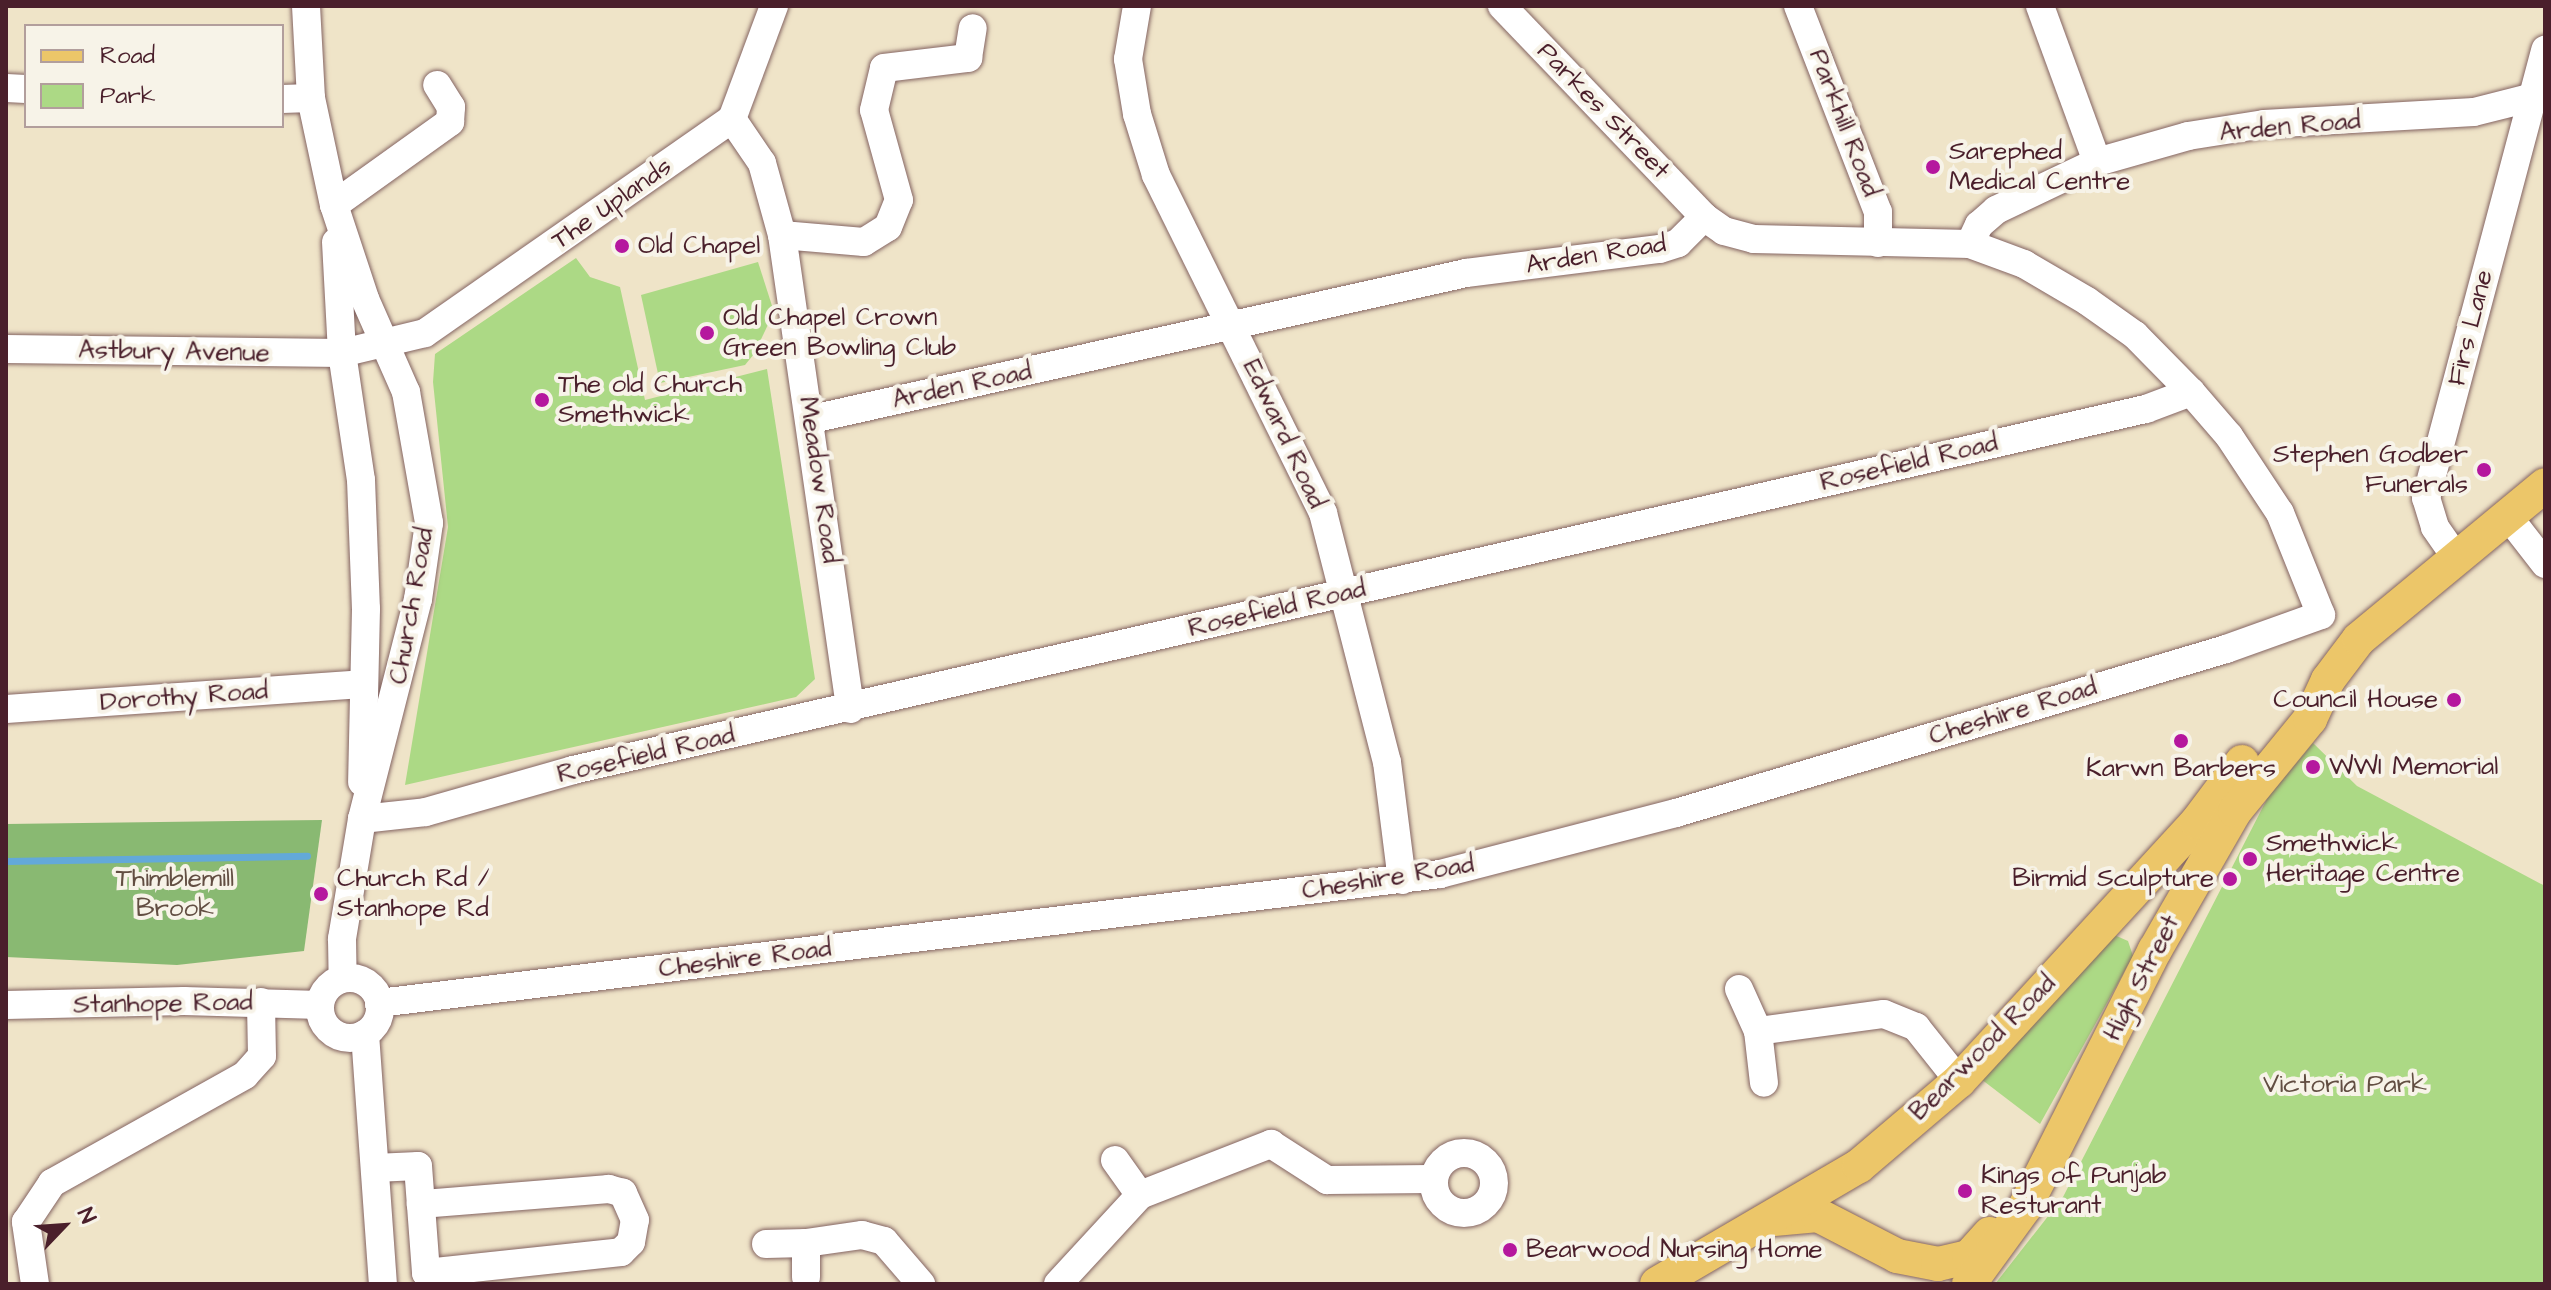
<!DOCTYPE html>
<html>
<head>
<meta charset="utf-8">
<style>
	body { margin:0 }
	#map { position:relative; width:2551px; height:1290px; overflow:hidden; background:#efe4c8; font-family:"Architects Daughter",sans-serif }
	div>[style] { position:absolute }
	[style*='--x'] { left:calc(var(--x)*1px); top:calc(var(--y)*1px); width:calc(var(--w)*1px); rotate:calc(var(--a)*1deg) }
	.green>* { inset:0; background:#acd985 }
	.forest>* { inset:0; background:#89b972 }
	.stream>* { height:7px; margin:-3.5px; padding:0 3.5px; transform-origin:3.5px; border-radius:3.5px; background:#63a9d9 }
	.roads { filter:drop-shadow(0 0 2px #846462) drop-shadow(0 0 2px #846462) }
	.minor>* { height:28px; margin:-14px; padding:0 14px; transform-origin:14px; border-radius:14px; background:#fff }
	.minor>.ring { margin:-14px; padding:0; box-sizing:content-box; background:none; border:28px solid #fff; border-radius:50% }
	.major>* { height:34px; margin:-17px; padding:0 17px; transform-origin:17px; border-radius:17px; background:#ecc669 }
	.dots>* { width:22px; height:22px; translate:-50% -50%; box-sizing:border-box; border:4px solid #f7f3e8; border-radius:50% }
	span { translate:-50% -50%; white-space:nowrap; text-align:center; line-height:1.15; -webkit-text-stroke:8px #f7f3e8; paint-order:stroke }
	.street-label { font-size:26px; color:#4a1f2b }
	.poi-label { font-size:26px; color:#4a1f2b }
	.left { translate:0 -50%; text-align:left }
	.right { translate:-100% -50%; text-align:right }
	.park-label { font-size:26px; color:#624e42 }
	.frame { position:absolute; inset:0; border:8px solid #4a1f2b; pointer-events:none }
	.legend { position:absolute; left:24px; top:24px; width:260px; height:104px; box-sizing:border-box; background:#f7f3e8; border:2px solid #b29e9c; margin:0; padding:10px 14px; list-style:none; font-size:24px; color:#4a1f2b }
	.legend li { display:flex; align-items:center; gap:16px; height:40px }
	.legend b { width:40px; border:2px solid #b29e9c }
	.north { position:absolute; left:24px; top:1186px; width:80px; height:80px; -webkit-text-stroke:6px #f7f3e8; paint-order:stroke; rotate:65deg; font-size:22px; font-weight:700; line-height:32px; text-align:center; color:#4a1f2b }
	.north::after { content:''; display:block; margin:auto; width:28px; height:36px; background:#4a1f2b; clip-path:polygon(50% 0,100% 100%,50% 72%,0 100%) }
</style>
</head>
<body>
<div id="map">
	<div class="green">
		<i style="clip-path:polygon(576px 258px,590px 277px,620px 287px,645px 400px,767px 369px,815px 679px,796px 697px,405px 785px,448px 527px,433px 382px,435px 354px)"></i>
		<i style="clip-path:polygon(758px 262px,774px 312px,754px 354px,745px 365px,660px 383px,641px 295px)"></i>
		<i style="clip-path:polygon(2313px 743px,2357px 786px,2545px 886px,2545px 1284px,1995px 1284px,2063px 1197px,2268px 797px)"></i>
		<i style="clip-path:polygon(2112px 934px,2128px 941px,2133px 956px,2040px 1124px,1977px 1076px)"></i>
	</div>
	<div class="forest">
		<i style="clip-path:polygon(322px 820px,304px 951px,177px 965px,6px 957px,6px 824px)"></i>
	</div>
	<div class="stream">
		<i style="--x:6;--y:861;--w:301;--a:-1"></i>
	</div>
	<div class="roads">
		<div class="minor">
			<i style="--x:306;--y:6;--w:92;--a:86.9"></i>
			<i style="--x:311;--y:98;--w:109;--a:77.9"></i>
			<i style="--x:334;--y:205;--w:99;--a:71.7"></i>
			<i style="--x:365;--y:299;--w:102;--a:66.2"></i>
			<i style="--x:406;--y:392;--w:133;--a:80"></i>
			<i style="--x:429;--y:523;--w:77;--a:98.2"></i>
			<i style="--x:418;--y:599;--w:227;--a:104.3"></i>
			<i style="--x:362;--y:819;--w:122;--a:99.5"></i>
			<i style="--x:342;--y:939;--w:39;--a:89"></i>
			<i style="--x:1137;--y:6;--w:54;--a:99.6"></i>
			<i style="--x:1128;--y:59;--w:56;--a:80.7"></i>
			<i style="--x:1137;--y:114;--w:64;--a:72.7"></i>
			<i style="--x:1156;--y:175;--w:377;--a:63.7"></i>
			<i style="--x:1323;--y:513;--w:257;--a:75.6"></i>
			<i style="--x:1387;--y:762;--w:119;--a:82.8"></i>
			<i style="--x:1502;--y:6;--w:292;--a:46.2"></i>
			<i style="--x:1798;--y:6;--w:221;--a:68.8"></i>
			<i style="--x:1878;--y:212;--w:31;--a:90"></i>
			<i style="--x:2040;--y:6;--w:166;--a:69.9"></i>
			<i style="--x:6;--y:88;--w:20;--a:3"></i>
			<i style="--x:282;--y:99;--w:29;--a:-2"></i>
			<i style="--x:732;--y:119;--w:53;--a:55.7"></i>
			<i style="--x:762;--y:163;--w:75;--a:74.5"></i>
			<i style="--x:782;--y:235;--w:479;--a:81.8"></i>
			<i style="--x:334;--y:205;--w:143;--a:-35.6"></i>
			<i style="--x:450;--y:122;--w:15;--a:-86"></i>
			<i style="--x:451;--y:107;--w:26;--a:-122"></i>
			<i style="--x:782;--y:235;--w:82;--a:4.9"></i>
			<i style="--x:864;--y:242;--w:28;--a:-32"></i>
			<i style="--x:888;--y:227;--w:29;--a:-68"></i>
			<i style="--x:899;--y:200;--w:93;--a:-105.5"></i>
			<i style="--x:874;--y:110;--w:43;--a:-76.6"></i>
			<i style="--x:884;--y:68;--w:85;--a:-6.8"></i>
			<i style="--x:968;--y:58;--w:30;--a:-81"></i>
			<i style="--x:336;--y:242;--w:111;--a:86.9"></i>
			<i style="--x:342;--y:353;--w:128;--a:81.5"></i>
			<i style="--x:361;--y:480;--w:129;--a:87.8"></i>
			<i style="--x:366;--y:609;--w:173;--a:91.3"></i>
			<i style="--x:1970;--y:244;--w:58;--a:20.3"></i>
			<i style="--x:2024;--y:264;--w:73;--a:30.4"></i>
			<i style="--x:2087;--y:301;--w:59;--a:35.3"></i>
			<i style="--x:2135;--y:335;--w:80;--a:45.5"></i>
			<i style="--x:2191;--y:392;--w:58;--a:49.2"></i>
			<i style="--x:2229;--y:436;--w:92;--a:56.5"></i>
			<i style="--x:2280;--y:513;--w:110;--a:68.1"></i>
			<i style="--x:6;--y:349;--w:336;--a:0.7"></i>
			<i style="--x:342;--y:353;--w:85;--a:-13.5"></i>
			<i style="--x:425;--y:333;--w:374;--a:-34.9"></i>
			<i style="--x:732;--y:119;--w:121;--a:-69.6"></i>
			<i style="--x:812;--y:419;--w:670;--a:-12.58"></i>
			<i style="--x:1466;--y:273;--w:195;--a:-7.1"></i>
			<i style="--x:1660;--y:249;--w:19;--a:-18"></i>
			<i style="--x:1678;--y:243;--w:37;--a:-45"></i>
			<i style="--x:1704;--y:217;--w:24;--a:35"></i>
			<i style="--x:1724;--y:231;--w:31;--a:15"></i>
			<i style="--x:1754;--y:239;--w:216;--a:1.3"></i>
			<i style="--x:1970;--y:244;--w:21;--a:-65"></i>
			<i style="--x:1979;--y:225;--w:23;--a:-41"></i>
			<i style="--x:1996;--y:210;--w:112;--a:-25.4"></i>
			<i style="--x:2097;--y:162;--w:95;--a:-15.9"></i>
			<i style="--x:2188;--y:136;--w:77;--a:-9"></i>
			<i style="--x:2264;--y:124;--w:210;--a:-3.3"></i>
			<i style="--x:2474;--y:112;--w:73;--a:-14.2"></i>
			<i style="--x:2507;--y:515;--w:62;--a:52.2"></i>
			<i style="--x:2455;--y:556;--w:35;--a:-125"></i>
			<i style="--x:2435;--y:527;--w:30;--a:-107"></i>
			<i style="--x:2426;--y:498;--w:464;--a:-75.1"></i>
			<i style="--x:6;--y:709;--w:357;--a:-4"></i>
			<i style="--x:362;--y:819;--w:64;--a:-6.2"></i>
			<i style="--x:426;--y:812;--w:153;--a:-15.9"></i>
			<i style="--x:573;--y:770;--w:1614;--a:-12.93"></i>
			<i style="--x:2146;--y:409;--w:48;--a:-20.7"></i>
			<i class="ring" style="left:320px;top:978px;width:32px;height:32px"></i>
			<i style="--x:1739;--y:989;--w:46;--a:65.7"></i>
			<i style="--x:1758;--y:1031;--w:52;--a:83.4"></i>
			<i style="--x:379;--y:1003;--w:1069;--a:-6.93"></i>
			<i style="--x:1440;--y:874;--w:244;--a:-14.5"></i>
			<i style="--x:1676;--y:813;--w:574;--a:-16.6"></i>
			<i style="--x:2226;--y:649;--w:101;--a:-19.7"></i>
			<i style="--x:6;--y:1005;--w:178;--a:-1.3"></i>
			<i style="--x:184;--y:1001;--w:136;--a:1.7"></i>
			<i style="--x:1758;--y:1031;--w:127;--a:-7.7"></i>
			<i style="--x:1884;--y:1014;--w:35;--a:22"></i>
			<i style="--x:1916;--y:1027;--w:69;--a:51.5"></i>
			<i style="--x:365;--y:1034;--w:251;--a:85.9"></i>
			<i class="ring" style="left:1434px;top:1153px;width:32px;height:32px"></i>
			<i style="--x:1115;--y:1160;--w:43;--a:54.5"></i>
			<i style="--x:375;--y:1168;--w:43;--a:-2.7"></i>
			<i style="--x:418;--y:1166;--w:107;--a:85.7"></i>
			<i style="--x:426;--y:1273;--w:196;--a:-6.1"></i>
			<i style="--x:621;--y:1252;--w:14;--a:-45"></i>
			<i style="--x:631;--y:1242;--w:22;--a:-80"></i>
			<i style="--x:635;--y:1220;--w:30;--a:-114"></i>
			<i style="--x:623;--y:1193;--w:15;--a:-164"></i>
			<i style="--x:609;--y:1189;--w:189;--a:175.4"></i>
			<i style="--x:766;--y:1244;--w:40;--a:-1.4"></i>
			<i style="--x:806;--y:1277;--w:34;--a:-90"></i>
			<i style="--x:806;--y:1243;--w:57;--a:-8.1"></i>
			<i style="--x:862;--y:1235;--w:23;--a:15"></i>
			<i style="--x:884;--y:1241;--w:57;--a:49.3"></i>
			<i style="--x:35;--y:1284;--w:63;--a:-98.3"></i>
			<i style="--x:26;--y:1222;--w:47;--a:-56.3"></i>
			<i style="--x:52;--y:1183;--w:221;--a:-29.2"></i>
			<i style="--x:245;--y:1075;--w:25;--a:-48"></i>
			<i style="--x:262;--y:1056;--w:54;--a:-91.1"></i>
			<i style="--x:1058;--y:1284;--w:121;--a:-47.3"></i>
			<i style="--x:1140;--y:1195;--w:141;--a:-21.3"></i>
			<i style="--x:1271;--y:1144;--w:67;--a:32.7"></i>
			<i style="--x:1327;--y:1180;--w:104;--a:-0.6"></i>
		</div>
		<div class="major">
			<i style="--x:1774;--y:1219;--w:44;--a:-5.2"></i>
			<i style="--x:1818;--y:1215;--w:89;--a:27.4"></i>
			<i style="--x:1897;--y:1256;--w:42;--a:11"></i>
			<i style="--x:1938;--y:1264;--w:32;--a:-13"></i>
			<i style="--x:1969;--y:1257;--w:31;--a:-48"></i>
			<i style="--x:1657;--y:1284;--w:234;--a:-30.3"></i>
			<i style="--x:1859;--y:1166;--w:131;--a:-40.4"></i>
			<i style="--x:1959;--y:1081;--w:352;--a:-47.4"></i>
			<i style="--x:2197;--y:822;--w:75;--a:-53.1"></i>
			<i style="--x:1969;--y:1284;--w:95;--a:-54"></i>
			<i style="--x:2025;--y:1207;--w:288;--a:-63.2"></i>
			<i style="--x:2155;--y:950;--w:160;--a:-60.1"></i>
			<i style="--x:2235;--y:811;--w:119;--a:-50.8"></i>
			<i style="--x:2310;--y:719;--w:43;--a:-65.2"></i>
			<i style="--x:2328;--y:680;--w:51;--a:-52.9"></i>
			<i style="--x:2359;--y:639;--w:241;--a:-39.6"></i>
		</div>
	</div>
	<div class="dots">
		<i style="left:1933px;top:167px;background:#b5179e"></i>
		<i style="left:622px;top:246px;background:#b5179e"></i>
		<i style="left:707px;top:333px;background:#b5179e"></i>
		<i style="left:542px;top:400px;background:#b5179e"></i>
		<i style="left:2484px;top:470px;background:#b5179e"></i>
		<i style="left:2454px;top:700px;background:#b5179e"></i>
		<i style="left:2181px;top:741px;background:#b5179e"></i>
		<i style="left:2313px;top:767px;background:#b5179e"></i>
		<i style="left:2250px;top:859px;background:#b5179e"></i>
		<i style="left:2230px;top:879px;background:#b5179e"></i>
		<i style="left:321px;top:894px;background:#b5179e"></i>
		<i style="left:1965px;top:1191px;background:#b5179e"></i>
		<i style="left:1510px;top:1250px;background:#b5179e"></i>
	</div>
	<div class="street-label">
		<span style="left:1603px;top:111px;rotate:46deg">Parkes Street</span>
		<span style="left:1844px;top:123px;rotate:69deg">Parkhill Road</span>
		<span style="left:2290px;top:127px;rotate:-5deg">Arden Road</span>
		<span style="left:612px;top:204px;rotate:-35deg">The Uplands</span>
		<span style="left:1596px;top:255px;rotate:-9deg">Arden Road</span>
		<span style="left:2471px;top:328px;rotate:-76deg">Firs Lane</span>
		<span style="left:174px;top:352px;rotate:1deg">Astbury Avenue</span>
		<span style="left:962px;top:386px;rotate:-12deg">Arden Road</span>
		<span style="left:1284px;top:434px;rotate:65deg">Edward Road</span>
		<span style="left:1909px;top:463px;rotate:-13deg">Rosefield Road</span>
		<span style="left:819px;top:480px;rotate:82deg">Meadow Road</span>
		<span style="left:412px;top:606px;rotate:-80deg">Church Road</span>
		<span style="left:1277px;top:609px;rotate:-13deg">Rosefield Road</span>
		<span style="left:184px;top:697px;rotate:-4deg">Dorothy Road</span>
		<span style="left:2013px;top:712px;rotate:-17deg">Cheshire Road</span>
		<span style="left:646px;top:755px;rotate:-13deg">Rosefield Road</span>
		<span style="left:1388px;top:878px;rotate:-9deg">Cheshire Road</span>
		<span style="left:745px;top:959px;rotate:-7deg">Cheshire Road</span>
		<span style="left:2142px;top:978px;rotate:-63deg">High Street</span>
		<span style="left:163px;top:1004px;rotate:-1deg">Stanhope Road</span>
		<span style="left:1983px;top:1048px;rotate:-45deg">Bearwood Road</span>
	</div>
	<div class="poi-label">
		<span class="left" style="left:1949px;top:167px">Sarephed<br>Medical Centre</span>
		<span class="left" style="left:638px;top:246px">Old Chapel</span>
		<span class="left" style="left:723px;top:333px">Old Chapel Crown<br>Green Bowling Club</span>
		<span class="left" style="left:558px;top:400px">The old Church<br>Smethwick</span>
		<span class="right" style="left:2468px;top:470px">Stephen Godber<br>Funerals</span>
		<span class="right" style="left:2438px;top:700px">Council House</span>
		<span class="left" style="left:2329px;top:767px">WWI Memorial</span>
		<span style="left:2181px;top:769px">Karwn Barbers</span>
		<span class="left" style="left:2266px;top:859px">Smethwick<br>Heritage Centre</span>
		<span class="left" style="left:337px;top:894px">Church Rd /<br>Stanhope Rd</span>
		<span class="right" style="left:2214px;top:879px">Birmid Sculpture</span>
		<span class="left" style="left:1981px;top:1191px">Kings of Punjab<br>Resturant</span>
		<span class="left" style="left:1526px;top:1250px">Bearwood Nursing Home</span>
	</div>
	<div class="park-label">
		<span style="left:175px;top:894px">Thimblemill<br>Brook</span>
		<span style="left:2345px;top:1085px">Victoria Park</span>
	</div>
	<div class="frame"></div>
	<ul class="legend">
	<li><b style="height:10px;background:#ecc669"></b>Road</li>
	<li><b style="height:22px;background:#acd985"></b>Park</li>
	</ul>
	<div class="north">N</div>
</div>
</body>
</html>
